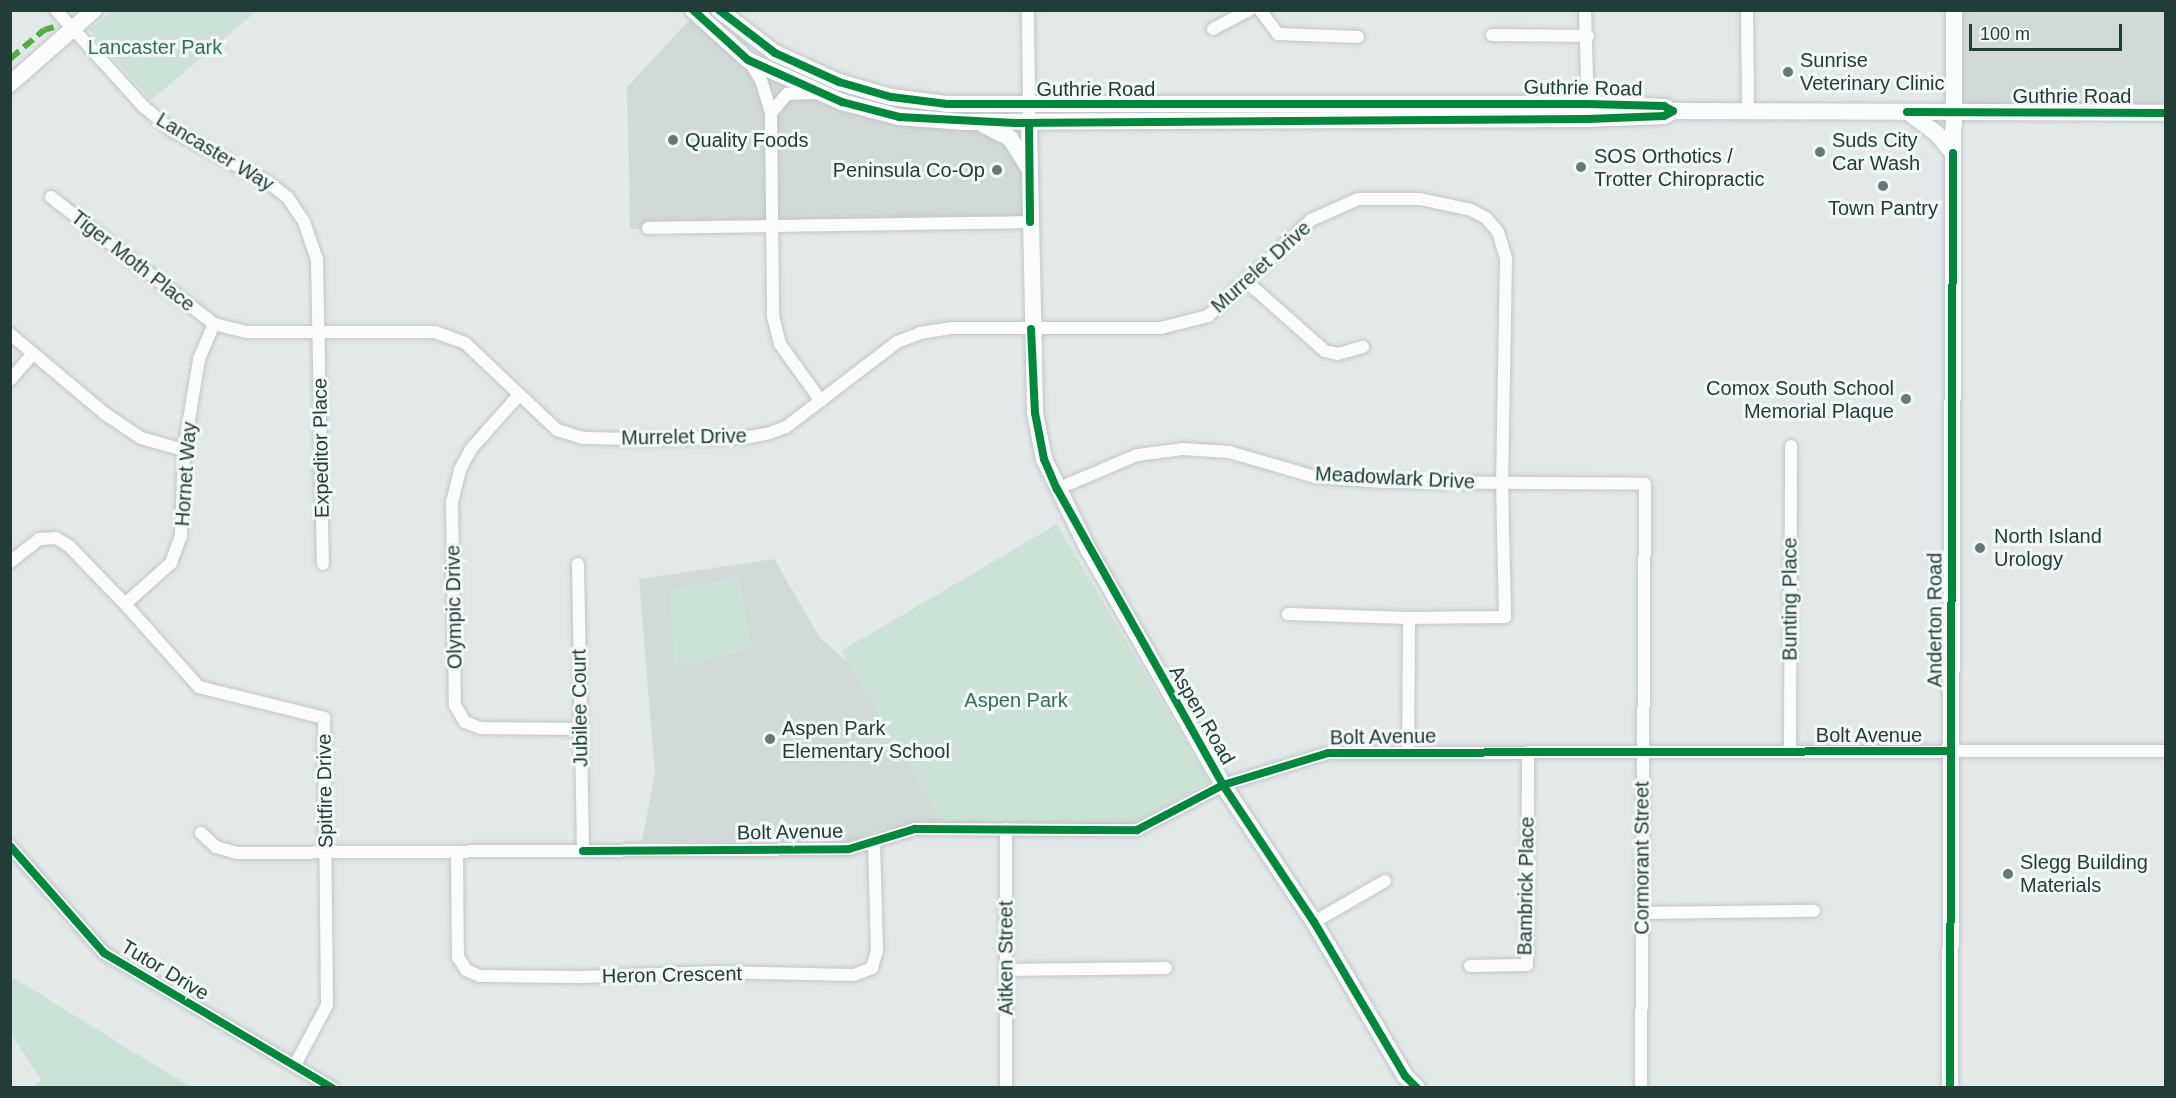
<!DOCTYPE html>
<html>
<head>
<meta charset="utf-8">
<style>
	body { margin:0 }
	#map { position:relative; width:2176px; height:1098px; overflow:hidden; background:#e3e9e8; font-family:Arial,sans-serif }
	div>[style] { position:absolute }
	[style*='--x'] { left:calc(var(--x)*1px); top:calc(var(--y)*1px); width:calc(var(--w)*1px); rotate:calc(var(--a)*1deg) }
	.built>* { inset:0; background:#d2dad8; transform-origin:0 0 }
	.green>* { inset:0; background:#cde2d7 }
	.roads { filter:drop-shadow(0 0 2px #c0c6c5) drop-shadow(0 0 2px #c0c6c5) }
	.street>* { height:12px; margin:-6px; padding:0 6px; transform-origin:6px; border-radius:6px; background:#fbfcfc }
	.secondary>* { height:16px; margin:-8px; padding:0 8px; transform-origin:8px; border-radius:8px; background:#fbfcfc }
	.quiet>* { height:6px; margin-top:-3px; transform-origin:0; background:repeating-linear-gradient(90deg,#53ac46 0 12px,transparent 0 18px) }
	.cycleway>* { height:8px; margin:-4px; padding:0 4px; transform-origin:4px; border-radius:4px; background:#00873e }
	.dots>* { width:16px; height:16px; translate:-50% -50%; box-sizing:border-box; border:3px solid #f2f8f6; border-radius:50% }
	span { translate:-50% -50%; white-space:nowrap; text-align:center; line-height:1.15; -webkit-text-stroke:6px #f2f8f6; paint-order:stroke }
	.park-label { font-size:20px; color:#2e7153 }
	.poi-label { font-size:20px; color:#223c39 }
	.left { translate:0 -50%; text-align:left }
	.right { translate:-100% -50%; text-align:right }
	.street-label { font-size:20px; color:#223c39 }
	.frame { position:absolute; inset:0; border:12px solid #223c39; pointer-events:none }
	.scale { position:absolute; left:1969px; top:24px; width:153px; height:27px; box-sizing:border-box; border:3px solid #223c39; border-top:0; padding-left:8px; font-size:18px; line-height:21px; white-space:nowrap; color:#223c39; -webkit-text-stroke:4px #f2f8f6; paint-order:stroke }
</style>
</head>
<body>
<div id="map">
	<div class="built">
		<i style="left:1954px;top:11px;width:211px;height:101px"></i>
		<i style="clip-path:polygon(696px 13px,748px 60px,842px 102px,978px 122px,1023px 154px,1030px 222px,630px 229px,627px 87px)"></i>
		<i style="clip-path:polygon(774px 559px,820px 638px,848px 662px,945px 825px,883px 829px,847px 842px,642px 841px,655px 774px,639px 579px)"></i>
	</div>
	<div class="green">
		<i style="clip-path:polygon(112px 11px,112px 10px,257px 11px,151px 100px,89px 30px)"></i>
		<i style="clip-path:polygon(1057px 524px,1209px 781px,1132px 826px,945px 825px,841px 651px)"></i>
		<i style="clip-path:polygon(739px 577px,752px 648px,674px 668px,670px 590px)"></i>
		<i style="clip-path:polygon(11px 976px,151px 1063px,192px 1087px,34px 1087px,41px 1080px,11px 1034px)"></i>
	</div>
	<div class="roads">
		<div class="street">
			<i style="--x:56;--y:10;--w:131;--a:47.8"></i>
			<i style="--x:144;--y:107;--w:35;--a:40"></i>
			<i style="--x:171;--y:130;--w:111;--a:28.4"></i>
			<i style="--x:269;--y:183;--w:24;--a:38"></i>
			<i style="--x:288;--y:198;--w:29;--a:56"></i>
			<i style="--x:304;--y:222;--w:39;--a:71"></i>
			<i style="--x:317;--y:259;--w:305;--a:88.9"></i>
			<i style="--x:1028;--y:10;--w:102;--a:89.4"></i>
			<i style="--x:1260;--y:10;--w:30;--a:53"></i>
			<i style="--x:1278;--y:34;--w:80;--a:2.1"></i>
			<i style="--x:1585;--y:10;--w:101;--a:88.3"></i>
			<i style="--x:1747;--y:10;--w:101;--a:89.4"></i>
			<i style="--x:1213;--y:29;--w:41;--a:-27.8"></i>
			<i style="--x:1492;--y:35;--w:96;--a:0.6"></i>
			<i style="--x:749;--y:61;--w:22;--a:58"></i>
			<i style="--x:761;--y:80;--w:34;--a:73"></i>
			<i style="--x:771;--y:113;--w:203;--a:89.4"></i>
			<i style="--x:773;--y:316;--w:29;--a:76"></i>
			<i style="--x:780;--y:344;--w:70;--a:54.3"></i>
			<i style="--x:771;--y:113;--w:25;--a:-50"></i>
			<i style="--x:787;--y:94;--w:27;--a:-2"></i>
			<i style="--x:51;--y:197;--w:207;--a:37.9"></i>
			<i style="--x:214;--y:324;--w:34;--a:14"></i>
			<i style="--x:247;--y:332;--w:188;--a:0"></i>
			<i style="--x:435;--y:332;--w:32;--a:20"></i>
			<i style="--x:465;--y:343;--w:127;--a:43.4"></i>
			<i style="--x:557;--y:430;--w:28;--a:17"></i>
			<i style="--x:584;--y:438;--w:53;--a:1.1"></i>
			<i style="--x:637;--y:439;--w:108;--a:-0.5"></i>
			<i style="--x:745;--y:438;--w:25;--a:-11"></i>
			<i style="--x:770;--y:433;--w:17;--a:-21"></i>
			<i style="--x:786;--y:427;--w:140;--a:-37.4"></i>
			<i style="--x:897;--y:342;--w:25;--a:-21"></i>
			<i style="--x:920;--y:333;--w:31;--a:-9"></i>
			<i style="--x:951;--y:328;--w:210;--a:0"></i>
			<i style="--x:1161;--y:328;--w:49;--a:-14.3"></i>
			<i style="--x:1208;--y:316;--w:141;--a:-43"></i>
			<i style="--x:1311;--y:220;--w:51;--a:-24.1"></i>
			<i style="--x:1358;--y:199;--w:62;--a:0"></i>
			<i style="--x:1420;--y:199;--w:52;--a:12.2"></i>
			<i style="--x:1471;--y:210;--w:17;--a:28"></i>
			<i style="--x:1486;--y:218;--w:18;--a:49"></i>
			<i style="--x:1498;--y:232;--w:27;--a:73"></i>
			<i style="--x:1506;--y:258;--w:225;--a:91"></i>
			<i style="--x:1502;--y:483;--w:134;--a:88.7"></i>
			<i style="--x:1505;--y:617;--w:96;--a:179.4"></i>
			<i style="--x:1409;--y:618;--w:134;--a:90.4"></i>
			<i style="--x:648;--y:228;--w:382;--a:-0.9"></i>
			<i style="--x:1247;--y:282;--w:104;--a:41.5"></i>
			<i style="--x:1325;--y:351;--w:13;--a:13"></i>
			<i style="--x:1338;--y:354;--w:26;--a:-16"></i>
			<i style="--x:10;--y:334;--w:123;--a:40"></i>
			<i style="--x:104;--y:413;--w:45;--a:34"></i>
			<i style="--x:141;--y:438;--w:45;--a:15.6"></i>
			<i style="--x:10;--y:380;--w:35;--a:-49"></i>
			<i style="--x:519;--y:395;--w:72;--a:131.6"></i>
			<i style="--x:471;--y:449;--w:24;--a:118"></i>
			<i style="--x:460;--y:470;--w:32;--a:104"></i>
			<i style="--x:452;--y:501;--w:204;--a:89.2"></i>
			<i style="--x:455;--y:705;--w:20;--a:60"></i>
			<i style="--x:465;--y:722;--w:17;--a:21"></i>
			<i style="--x:481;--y:728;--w:99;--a:0.6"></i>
			<i style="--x:1057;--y:489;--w:87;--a:-23"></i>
			<i style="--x:1137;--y:455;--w:46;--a:-7.4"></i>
			<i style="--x:1183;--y:449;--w:46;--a:3.7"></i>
			<i style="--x:1229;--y:452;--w:90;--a:16.2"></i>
			<i style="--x:1315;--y:477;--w:69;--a:4.1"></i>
			<i style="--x:1384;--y:482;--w:261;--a:0.4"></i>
			<i style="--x:1645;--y:484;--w:604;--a:90.38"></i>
			<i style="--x:10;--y:562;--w:37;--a:-38"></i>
			<i style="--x:39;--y:539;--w:17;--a:-3"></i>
			<i style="--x:56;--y:538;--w:15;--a:32"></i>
			<i style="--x:69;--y:546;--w:81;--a:46"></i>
			<i style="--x:125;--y:604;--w:111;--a:48.3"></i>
			<i style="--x:199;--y:687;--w:129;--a:13.9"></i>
			<i style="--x:324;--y:718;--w:287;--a:89.4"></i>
			<i style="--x:327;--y:1005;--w:68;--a:118.1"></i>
			<i style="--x:578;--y:564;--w:287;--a:89"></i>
			<i style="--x:125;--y:604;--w:62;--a:-41.7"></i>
			<i style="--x:171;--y:563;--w:29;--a:-70"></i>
			<i style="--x:181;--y:536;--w:86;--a:-88"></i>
			<i style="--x:184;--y:450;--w:92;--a:-80.6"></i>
			<i style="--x:199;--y:359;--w:38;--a:-67"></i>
			<i style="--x:1288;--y:614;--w:121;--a:1.9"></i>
			<i style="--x:1790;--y:752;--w:306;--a:-89.8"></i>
			<i style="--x:1006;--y:829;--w:259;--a:90"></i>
			<i style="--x:201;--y:833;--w:21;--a:43"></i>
			<i style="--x:216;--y:847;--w:22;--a:16"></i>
			<i style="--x:237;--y:853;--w:612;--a:-0.37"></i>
			<i style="--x:849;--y:849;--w:69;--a:-16.9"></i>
			<i style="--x:915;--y:829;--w:222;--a:0.3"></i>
			<i style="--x:1137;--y:830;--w:97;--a:-27.6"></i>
			<i style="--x:1223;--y:785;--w:110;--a:-16.9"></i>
			<i style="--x:1328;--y:753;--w:838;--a:-0.14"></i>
			<i style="--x:10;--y:846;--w:142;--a:48.7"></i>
			<i style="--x:104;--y:953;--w:265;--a:30.6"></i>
			<i style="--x:457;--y:852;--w:105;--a:89.5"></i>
			<i style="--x:458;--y:957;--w:15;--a:58"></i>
			<i style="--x:466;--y:970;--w:15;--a:23"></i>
			<i style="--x:480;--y:976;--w:101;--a:0.6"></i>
			<i style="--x:581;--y:977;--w:134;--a:-2.1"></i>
			<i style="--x:715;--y:972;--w:139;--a:1.2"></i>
			<i style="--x:854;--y:975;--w:19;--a:-21"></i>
			<i style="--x:872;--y:968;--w:19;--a:-74"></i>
			<i style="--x:877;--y:950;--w:108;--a:-91.6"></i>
			<i style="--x:1642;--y:913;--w:172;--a:-0.7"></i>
			<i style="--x:1314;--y:922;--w:82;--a:-30"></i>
			<i style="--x:1470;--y:966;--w:57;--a:-1"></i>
			<i style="--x:1527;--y:965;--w:213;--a:-89.7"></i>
			<i style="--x:1005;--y:970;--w:161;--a:-0.7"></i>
		</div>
		<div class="secondary">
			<i style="--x:693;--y:10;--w:74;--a:42.3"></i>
			<i style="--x:748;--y:60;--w:103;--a:24.1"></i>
			<i style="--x:842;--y:102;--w:59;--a:14.7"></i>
			<i style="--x:899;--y:117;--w:64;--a:4.5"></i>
			<i style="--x:963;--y:122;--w:625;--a:-0.28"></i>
			<i style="--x:1588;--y:119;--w:76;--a:-2.3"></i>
			<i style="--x:1664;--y:116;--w:10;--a:-29"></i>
			<i style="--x:1673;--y:111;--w:493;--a:0.2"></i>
			<i style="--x:719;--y:10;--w:71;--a:37.5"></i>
			<i style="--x:775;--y:53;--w:70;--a:24.4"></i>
			<i style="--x:839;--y:82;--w:54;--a:16.1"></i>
			<i style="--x:891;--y:97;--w:56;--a:7.1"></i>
			<i style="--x:947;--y:104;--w:641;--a:0"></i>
			<i style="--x:1588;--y:104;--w:78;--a:2.2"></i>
			<i style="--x:10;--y:84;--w:112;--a:-41.4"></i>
			<i style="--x:1908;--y:112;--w:36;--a:37"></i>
			<i style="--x:1937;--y:134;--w:25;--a:50"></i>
			<i style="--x:1029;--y:123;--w:290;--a:88.8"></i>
			<i style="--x:1035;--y:413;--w:47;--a:78.9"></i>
			<i style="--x:1044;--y:459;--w:100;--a:63.9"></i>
			<i style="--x:1088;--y:549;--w:272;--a:60.2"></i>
			<i style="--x:1223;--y:785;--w:164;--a:56.4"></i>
			<i style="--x:1314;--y:922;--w:179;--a:59.4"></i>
			<i style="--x:1405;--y:1076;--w:17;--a:45"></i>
			<i style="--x:984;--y:125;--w:29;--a:27"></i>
			<i style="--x:1010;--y:138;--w:34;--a:58"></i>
			<i style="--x:1950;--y:1088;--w:1078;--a:-89.79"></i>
		</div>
	</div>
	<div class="quiet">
		<i style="--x:10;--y:59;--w:45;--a:-40.5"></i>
		<i style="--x:44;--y:30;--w:10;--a:-17"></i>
	</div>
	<div class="cycleway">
		<i style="--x:693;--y:10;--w:74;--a:42.3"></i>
		<i style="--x:748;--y:60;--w:103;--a:24.1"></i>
		<i style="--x:842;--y:102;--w:59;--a:14.7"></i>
		<i style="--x:899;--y:117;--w:116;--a:3"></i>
		<i style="--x:1015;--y:123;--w:573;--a:-0.4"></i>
		<i style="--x:1588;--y:119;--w:76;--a:-2.3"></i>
		<i style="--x:1664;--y:116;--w:10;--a:-29"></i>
		<i style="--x:1673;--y:111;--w:10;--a:-151"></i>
		<i style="--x:1664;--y:106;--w:76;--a:-178.5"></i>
		<i style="--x:1588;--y:104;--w:641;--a:180"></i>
		<i style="--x:947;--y:104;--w:56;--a:-172.9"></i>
		<i style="--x:891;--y:97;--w:54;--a:-163.9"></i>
		<i style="--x:839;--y:82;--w:70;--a:-155.6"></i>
		<i style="--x:775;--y:53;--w:71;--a:-142.5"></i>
		<i style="--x:1907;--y:112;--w:259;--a:0.2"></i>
		<i style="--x:1029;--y:123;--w:99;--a:89.4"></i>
		<i style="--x:1031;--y:329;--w:84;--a:87.3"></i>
		<i style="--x:1035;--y:413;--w:47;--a:78.9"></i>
		<i style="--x:1044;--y:459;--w:33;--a:67"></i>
		<i style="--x:1057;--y:489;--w:339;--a:60.7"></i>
		<i style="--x:1223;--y:785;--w:164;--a:56.4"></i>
		<i style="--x:1314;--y:922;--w:179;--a:59.4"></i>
		<i style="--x:1405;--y:1076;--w:17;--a:45"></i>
		<i style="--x:10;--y:846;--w:142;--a:48.7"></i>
		<i style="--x:104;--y:953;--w:265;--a:30.6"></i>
		<i style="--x:583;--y:851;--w:266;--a:-0.4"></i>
		<i style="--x:849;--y:849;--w:69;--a:-16.9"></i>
		<i style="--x:915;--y:829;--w:222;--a:0.3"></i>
		<i style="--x:1137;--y:830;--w:97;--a:-27.6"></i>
		<i style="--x:1223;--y:785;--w:110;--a:-16.9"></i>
		<i style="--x:1328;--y:753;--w:623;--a:-0.18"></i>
		<i style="--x:1950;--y:1088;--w:935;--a:-89.82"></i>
	</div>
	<div class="dots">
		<i style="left:1788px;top:72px;background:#667976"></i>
		<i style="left:673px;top:140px;background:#667976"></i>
		<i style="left:1820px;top:152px;background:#667976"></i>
		<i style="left:1581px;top:167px;background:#667976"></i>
		<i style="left:997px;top:170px;background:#667976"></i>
		<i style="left:1883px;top:186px;background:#667976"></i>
		<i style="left:1906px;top:399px;background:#667976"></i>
		<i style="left:1980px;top:548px;background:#667976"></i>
		<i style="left:770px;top:739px;background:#667976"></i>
		<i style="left:2008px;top:874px;background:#667976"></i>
	</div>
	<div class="park-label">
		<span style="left:155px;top:47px">Lancaster Park</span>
		<span style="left:1016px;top:700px">Aspen Park</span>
	</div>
	<div class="poi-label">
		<span class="left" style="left:1800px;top:72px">Sunrise<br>Veterinary Clinic</span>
		<span class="left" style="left:685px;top:140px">Quality Foods</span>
		<span class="left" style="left:1832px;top:152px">Suds City<br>Car Wash</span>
		<span class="left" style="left:1594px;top:168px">SOS Orthotics /<br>Trotter Chiropractic</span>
		<span class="right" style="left:985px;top:170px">Peninsula Co-Op</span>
		<span style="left:1883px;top:208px">Town Pantry</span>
		<span class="right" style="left:1894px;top:400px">Comox South School<br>Memorial Plaque</span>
		<span class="left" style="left:1994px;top:548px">North Island<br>Urology</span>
		<span class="left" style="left:782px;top:740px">Aspen Park<br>Elementary School</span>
		<span class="left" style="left:2020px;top:874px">Slegg Building<br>Materials</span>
	</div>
	<div class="street-label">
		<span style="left:1583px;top:88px;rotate:1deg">Guthrie Road</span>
		<span style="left:1096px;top:89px">Guthrie Road</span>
		<span style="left:2072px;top:96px">Guthrie Road</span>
		<span style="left:215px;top:152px;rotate:31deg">Lancaster Way</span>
		<span style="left:133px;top:261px;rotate:38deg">Tiger Moth Place</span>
		<span style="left:1261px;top:267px;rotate:-42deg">Murrelet Drive</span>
		<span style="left:684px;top:437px;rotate:-1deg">Murrelet Drive</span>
		<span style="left:321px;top:448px;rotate:-91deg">Expeditor Place</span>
		<span style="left:186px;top:474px;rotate:-86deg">Hornet Way</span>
		<span style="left:1395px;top:478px;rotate:3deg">Meadowlark Drive</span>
		<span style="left:1790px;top:599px;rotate:-90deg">Bunting Place</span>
		<span style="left:454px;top:607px;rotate:-91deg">Olympic Drive</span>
		<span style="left:1935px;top:620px;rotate:-90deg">Anderton Road</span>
		<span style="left:580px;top:708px;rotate:-91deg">Jubilee Court</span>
		<span style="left:1202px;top:715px;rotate:60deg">Aspen Road</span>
		<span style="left:1869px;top:735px">Bolt Avenue</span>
		<span style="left:1383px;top:737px;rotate:-1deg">Bolt Avenue</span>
		<span style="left:325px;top:791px;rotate:-91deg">Spitfire Drive</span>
		<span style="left:790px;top:832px;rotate:-1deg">Bolt Avenue</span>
		<span style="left:1642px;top:858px;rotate:-90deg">Cormorant Street</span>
		<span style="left:1526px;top:886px;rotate:-89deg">Bambrick Place</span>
		<span style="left:1006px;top:958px;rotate:-90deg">Aitken Street</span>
		<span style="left:165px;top:970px;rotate:31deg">Tutor Drive</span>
		<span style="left:672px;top:975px;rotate:-1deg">Heron Crescent</span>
	</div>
	<div class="frame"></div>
	<div class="scale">100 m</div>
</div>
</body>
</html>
